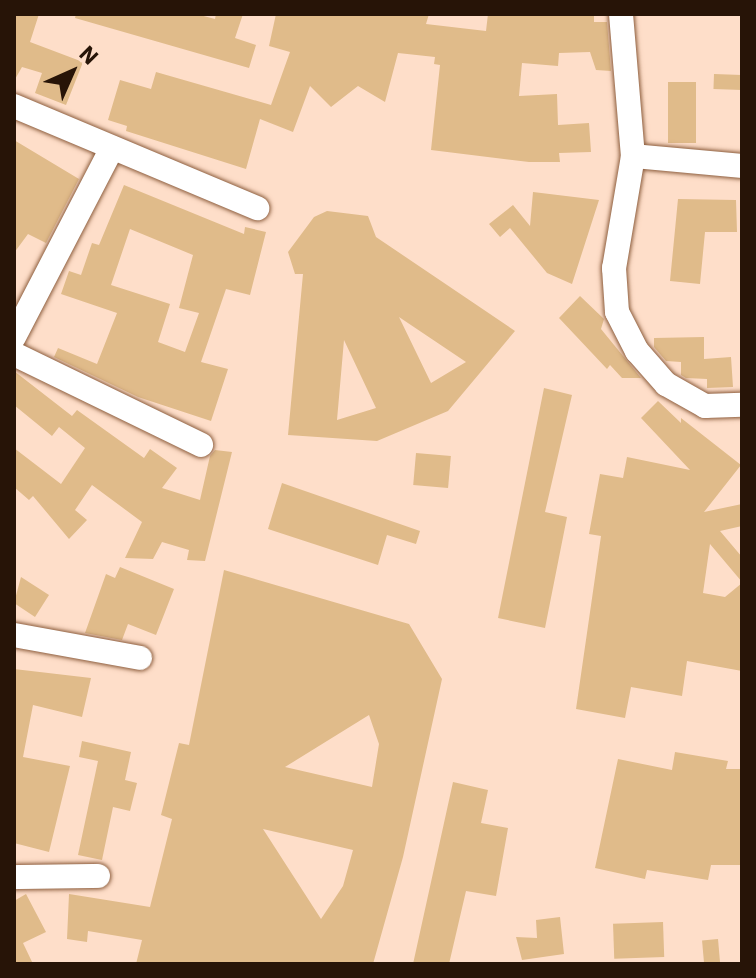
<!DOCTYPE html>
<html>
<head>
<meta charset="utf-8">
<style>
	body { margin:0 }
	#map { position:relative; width:756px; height:978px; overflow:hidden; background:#fedec9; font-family:"IBM Plex Sans",sans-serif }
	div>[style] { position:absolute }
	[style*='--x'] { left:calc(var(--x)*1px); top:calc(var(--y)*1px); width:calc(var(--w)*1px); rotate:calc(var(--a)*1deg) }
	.building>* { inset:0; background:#e0bb8a; transform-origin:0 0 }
	.roads { filter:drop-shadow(0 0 2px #8d5e3e) drop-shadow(0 0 2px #8d5e3e) }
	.minor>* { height:24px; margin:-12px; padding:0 12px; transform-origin:12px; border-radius:12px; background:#fff }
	span { translate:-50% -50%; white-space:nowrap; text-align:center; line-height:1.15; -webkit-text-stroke:6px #fedec9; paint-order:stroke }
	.frame { position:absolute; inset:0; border:16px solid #271407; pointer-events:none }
	.north { position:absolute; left:32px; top:32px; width:80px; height:80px; -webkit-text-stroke:6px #fedec9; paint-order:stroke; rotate:45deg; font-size:22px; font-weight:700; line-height:32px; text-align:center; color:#271407 }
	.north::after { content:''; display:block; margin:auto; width:28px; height:36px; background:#271407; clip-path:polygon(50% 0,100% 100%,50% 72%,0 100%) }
</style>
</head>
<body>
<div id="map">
	<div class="building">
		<i style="clip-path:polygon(14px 14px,39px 14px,30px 42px,83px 62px,66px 105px,35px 93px,42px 73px,22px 67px,14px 81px)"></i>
		<i style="clip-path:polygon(76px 14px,196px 14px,215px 19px,216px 14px,243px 14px,235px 38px,256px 45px,249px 68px,75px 18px)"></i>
		<i style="clip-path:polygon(276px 14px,429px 14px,426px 24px,486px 31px,488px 14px,594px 14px,594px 22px,607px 22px,611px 71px,596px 70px,590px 52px,559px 53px,558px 66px,522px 63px,519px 96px,557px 94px,558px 125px,589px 123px,591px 152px,559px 153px,560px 162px,529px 162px,431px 150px,440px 65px,434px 64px,435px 57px,398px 53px,385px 102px,358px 86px,331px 107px,310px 86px,293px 132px,260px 119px,246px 169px,126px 131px,127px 126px,108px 120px,120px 80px,151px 89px,156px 72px,271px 105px,290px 52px,269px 46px)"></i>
		<i style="left:714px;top:74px;width:28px;height:15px;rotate:2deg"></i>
		<i style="left:668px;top:82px;width:28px;height:61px"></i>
		<i style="clip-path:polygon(14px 140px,79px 179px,46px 243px,28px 234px,14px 253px)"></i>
		<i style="clip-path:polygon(evenodd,124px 185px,244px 234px,245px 227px,266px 232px,250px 295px,226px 289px,201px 362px,228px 369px,211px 421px,138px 397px,54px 357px,58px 348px,97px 364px,117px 313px,61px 294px,69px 271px,81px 275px,92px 243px,99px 245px,124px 185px,130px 229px,193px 255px,179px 308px,199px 313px,185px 352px,158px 342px,170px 304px,111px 285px,130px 229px)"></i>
		<i style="clip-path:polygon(533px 192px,599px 200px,572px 284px,547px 273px,510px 228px,500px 237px,489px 224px,513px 205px,530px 226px)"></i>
		<i style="clip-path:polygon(678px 199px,736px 200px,737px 232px,705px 232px,700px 284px,670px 281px)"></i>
		<i style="clip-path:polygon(evenodd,327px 211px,368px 216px,376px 237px,515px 331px,448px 411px,377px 441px,288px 435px,303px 274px,295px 274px,288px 252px,314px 217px,327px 211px,399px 317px,466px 362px,431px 383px,399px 317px,327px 211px,344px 340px,376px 408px,337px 420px,344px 340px)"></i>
		<i style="clip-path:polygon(580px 296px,604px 319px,601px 329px,641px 378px,622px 378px,610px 365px,607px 369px,559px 318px)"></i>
		<i style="clip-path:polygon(704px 337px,704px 359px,731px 357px,733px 387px,707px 388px,707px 379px,686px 378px,681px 375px,681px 362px,666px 361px,654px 347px,654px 338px)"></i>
		<i style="clip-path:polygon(14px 371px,72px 416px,77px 410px,144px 458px,150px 449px,177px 468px,162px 488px,200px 500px,210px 456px,215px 450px,232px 452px,205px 561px,187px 560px,189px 550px,162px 542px,153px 559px,125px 558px,142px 522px,92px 485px,75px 510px,87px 520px,69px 539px,33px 496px,29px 500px,14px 487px,14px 448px,61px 484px,85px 448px,59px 427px,52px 436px,14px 405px)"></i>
		<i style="clip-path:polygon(544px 388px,572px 395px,545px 512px,567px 517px,545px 628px,498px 618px)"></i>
		<i style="clip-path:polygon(658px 401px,681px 423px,681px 418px,741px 465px,704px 512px,742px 504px,742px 526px,720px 531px,742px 557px,742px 582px,710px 544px,703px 593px,725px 597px,742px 583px,742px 671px,687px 661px,682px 696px,631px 687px,625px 718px,576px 709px,601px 536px,589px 534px,600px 474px,623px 478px,627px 457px,690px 470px,641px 418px)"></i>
		<i style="left:416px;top:453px;width:35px;height:32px;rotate:5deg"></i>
		<i style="clip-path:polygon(282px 483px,420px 531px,416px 544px,387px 535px,378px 565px,268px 529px)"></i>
		<i style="clip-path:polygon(120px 567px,174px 589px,156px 635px,128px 624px,122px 640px,85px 633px,106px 574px,115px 578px)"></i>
		<i style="clip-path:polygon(evenodd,224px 570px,409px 624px,442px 679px,403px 857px,373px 964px,136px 964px,142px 940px,88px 931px,87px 942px,67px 939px,69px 894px,150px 907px,172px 819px,161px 815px,179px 743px,189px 745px,224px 570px,369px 715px,379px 744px,372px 787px,285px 767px,369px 715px,224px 570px,263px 829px,353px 850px,343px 886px,321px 919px,263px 829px)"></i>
		<i style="clip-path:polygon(21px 577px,49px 595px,35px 617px,14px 603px)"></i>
		<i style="clip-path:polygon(14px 669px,91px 678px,82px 717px,33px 705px,23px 757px,70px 766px,49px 852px,14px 843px)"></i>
		<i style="clip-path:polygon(82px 741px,131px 752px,125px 780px,137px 783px,130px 811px,113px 807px,102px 860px,78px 855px,98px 761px,79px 757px)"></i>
		<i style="clip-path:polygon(675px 752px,728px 761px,726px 769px,742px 769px,742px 865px,711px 865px,708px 880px,647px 870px,645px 879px,595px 868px,618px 759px,672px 770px)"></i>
		<i style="clip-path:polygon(453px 782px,488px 790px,481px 823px,508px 828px,496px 896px,466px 891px,449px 964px,413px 964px)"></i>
		<i style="clip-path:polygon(26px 894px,46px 932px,23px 943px,33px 964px,14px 964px,14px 901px)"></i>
		<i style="clip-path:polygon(560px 917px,564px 954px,522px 960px,516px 937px,537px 938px,536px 920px)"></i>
		<i style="left:663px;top:922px;width:35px;height:50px;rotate:88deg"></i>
		<i style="left:718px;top:939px;width:25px;height:16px;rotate:85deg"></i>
	</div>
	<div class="roads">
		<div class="minor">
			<i style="--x:621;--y:14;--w:143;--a:85.2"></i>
			<i style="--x:633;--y:156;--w:114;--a:99.6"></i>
			<i style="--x:614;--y:268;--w:44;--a:86.1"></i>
			<i style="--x:617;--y:312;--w:44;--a:62.9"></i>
			<i style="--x:637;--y:351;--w:44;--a:48.7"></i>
			<i style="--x:666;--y:384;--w:45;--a:29.4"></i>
			<i style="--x:705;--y:406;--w:37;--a:-2"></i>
			<i style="--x:14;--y:106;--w:264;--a:22.8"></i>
			<i style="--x:633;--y:156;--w:109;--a:5.2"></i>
			<i style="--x:14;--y:337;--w:213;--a:-62.6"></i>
			<i style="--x:14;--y:354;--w:208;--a:25.9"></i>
			<i style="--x:14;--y:635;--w:128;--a:10.3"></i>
			<i style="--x:14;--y:877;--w:84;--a:-0.7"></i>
		</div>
	</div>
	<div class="frame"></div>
	<div class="north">N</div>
</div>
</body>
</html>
